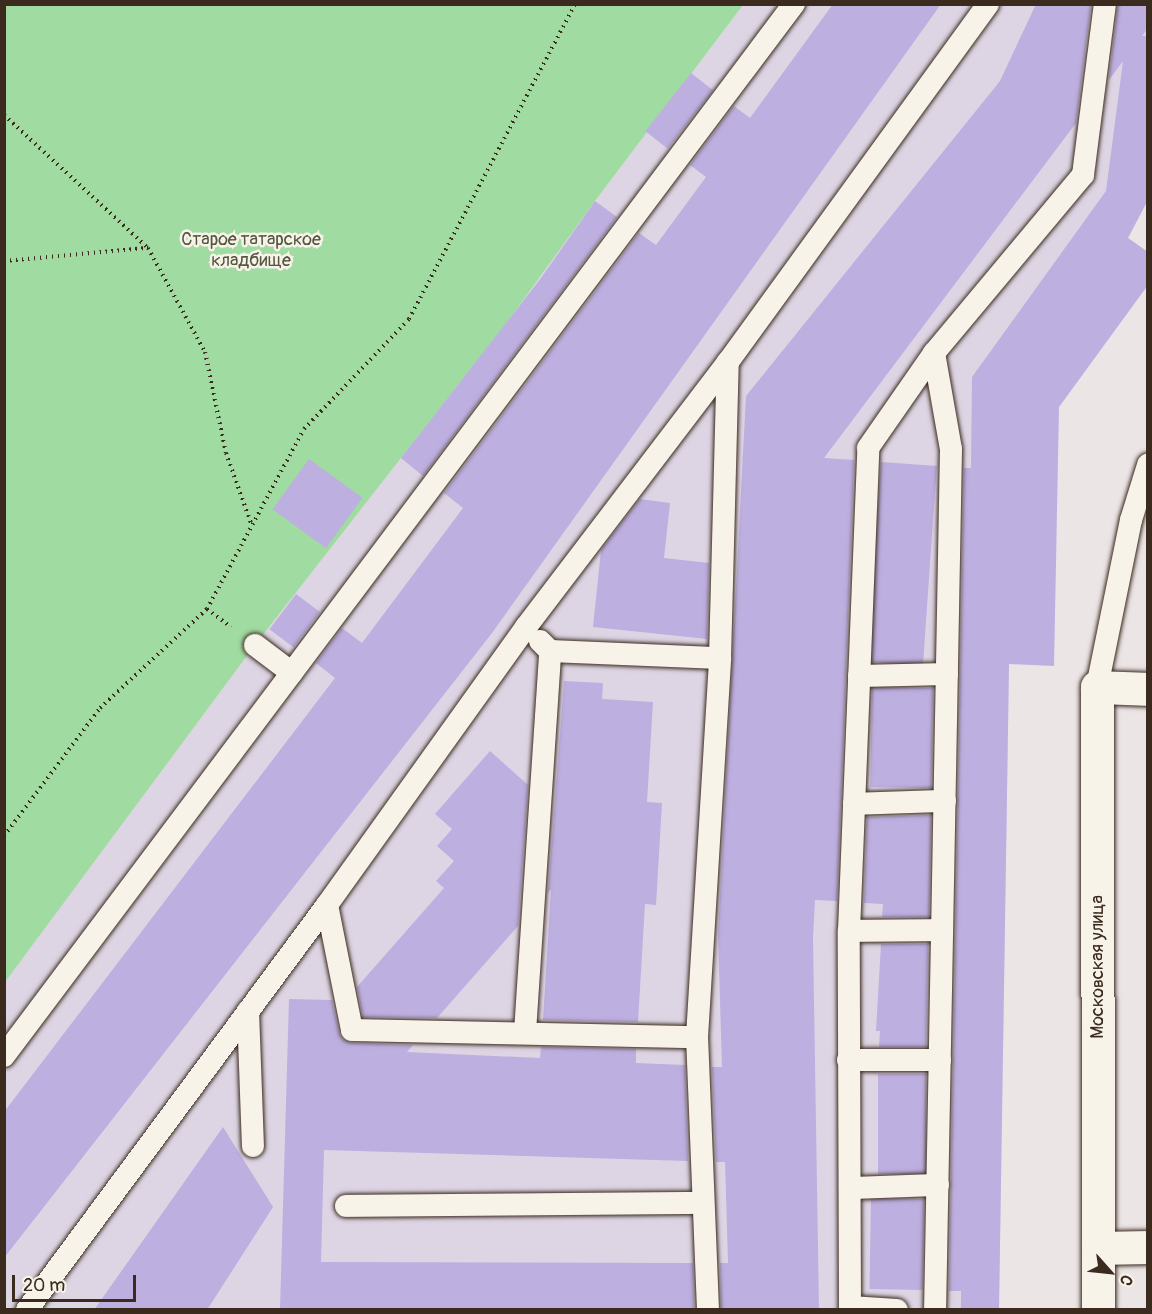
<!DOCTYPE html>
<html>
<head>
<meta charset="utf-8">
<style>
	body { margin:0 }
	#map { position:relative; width:1152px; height:1314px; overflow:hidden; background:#ebe5e6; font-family:Pangolin,sans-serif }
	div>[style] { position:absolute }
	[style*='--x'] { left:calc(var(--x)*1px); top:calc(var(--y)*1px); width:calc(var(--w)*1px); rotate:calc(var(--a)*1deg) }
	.built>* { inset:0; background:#ddd5e4 }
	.green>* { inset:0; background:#a0dba1 }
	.building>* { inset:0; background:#bdafe0; transform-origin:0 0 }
	.path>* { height:4px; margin-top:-2px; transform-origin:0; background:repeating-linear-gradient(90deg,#3b2a1e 0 1.5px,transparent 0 6px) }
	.roads { filter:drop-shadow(0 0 2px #3b2a1e) drop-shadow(0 0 2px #3b2a1e) }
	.service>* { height:22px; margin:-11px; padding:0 11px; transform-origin:11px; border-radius:11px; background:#f7f3e8 }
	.minor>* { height:33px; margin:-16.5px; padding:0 16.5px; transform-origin:16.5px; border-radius:16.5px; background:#f7f3e8 }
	span { translate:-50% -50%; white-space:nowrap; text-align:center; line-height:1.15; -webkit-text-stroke:5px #f7f3e8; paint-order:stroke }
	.park-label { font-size:18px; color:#54563f }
	.street-label { font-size:18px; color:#3b2a1e }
	.frame { position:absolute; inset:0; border:6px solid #3b2a1e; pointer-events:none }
	.north { position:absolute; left:1080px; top:1242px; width:60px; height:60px; -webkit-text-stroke:4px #f7f3e8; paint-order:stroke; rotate:117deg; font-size:16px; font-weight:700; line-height:24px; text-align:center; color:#3b2a1e }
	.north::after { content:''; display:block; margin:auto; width:21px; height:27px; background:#3b2a1e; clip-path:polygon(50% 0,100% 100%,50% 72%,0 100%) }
	.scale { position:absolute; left:12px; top:1275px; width:124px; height:27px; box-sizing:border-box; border:3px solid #3b2a1e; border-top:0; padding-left:8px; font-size:18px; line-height:21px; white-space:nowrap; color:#3b2a1e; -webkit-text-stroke:4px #f7f3e8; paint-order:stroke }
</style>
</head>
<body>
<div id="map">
	<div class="built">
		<i style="clip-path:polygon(743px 5px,1147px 5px,1147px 200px,1128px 238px,1147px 252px,1147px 285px,1059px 407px,1009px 664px,999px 1309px,5px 1309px,4px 982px,255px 645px,508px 321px,595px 201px)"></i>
	</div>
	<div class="green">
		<i style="clip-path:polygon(5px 5px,743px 5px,595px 201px,508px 321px,255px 645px,5px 982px)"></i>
	</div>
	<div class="building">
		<i style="clip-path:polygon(833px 4px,941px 4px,492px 633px,4px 1258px,4px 1112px,335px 678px,316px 663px,342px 628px,362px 643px,463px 508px,444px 493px,639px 233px,656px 245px,706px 177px,690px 165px,734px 106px,750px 118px)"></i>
		<i style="clip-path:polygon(1036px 4px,1091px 4px,1076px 123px,824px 458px,854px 460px,837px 901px,815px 900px,813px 939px,819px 1310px,721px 1310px,720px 1263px,728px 1263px,725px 1162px,716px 1162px,712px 1067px,722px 1067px,718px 935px,746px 396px,1000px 81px)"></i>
		<i style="clip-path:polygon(1118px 4px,1148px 4px,1148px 28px,1142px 36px,1148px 36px,1148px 200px,1128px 238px,1148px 252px,1148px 285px,1059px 407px,1054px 666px,1009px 664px,999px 1310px,961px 1310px,961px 1291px,949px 1291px,964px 468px,971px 468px,972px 377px,1106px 191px,1123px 61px,1109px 80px)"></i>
		<i style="left:691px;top:73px;width:28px;height:74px;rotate:38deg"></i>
		<i style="clip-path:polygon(595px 201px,617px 217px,423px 476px,401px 458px,541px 278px)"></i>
		<i style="left:309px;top:459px;width:66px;height:62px;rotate:36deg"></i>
		<i style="left:881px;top:462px;width:56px;height:200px;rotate:4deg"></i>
		<i style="clip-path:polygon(640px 499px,670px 503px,664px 558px,709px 563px,707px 639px,593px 627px,601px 550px)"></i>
		<i style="left:296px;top:594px;width:30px;height:44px;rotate:37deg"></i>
		<i style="clip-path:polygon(564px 681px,603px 683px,602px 699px,653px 702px,647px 802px,662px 803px,656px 905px,645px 904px,638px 1022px,543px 1020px,551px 889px,548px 893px)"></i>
		<i style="left:933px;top:688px;width:100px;height:61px;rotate:91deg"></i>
		<i style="clip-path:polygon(490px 751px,528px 785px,518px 926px,437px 1018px,363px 1017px,357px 987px,444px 888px,436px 881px,454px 861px,437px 846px,452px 829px,435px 814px)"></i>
		<i style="clip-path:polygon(931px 815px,929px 917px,882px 917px,883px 904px,864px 903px,867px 817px)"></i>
		<i style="clip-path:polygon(881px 944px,928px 944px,926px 1047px,879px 1047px,880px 1031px,876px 1031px)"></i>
		<i style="clip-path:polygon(289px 999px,332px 1000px,339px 1033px,342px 1039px,351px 1043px,413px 1045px,407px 1052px,540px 1058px,541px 1047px,636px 1049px,636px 1063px,685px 1065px,688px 1161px,324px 1150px,321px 1262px,693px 1263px,694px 1310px,280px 1310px)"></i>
		<i style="left:878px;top:1074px;width:48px;height:100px"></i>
		<i style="clip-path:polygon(223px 1127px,273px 1207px,207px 1310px,94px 1310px)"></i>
		<i style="left:924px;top:1199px;width:91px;height:53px;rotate:91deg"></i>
	</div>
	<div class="path">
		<i style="--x:4;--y:115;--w:196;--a:42.7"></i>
		<i style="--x:148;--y:248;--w:119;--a:61.3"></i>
		<i style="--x:205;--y:352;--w:103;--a:78.3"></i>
		<i style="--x:226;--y:453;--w:77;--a:70.4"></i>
		<i style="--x:4;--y:261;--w:145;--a:-5.2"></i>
		<i style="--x:207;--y:609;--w:30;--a:37"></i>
		<i style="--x:4;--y:836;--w:160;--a:-53.1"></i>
		<i style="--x:100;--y:708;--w:146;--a:-42.8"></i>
		<i style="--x:207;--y:609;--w:204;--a:-61.7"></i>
		<i style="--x:304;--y:429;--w:152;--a:-46.3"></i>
		<i style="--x:409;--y:319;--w:356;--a:-62.2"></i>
	</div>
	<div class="roads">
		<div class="service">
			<i style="--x:934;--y:353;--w:97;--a:80"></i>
			<i style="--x:951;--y:449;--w:861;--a:91.06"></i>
			<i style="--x:540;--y:641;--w:14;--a:45"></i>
			<i style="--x:550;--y:651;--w:170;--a:2.4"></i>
			<i style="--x:255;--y:645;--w:46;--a:37.1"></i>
			<i style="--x:859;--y:676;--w:88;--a:-1.3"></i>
			<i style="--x:1097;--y:687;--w:170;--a:-78.5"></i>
			<i style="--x:1131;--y:520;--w:58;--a:-72.8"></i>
			<i style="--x:854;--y:804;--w:91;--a:-1.9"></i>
			<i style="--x:327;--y:905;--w:127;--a:78.7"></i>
			<i style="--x:352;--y:1030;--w:345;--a:1.2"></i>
			<i style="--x:849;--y:931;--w:93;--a:-0.6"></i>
			<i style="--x:248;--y:1011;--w:135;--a:87.9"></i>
			<i style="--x:525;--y:1032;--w:382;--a:-86.2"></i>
			<i style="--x:4;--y:1056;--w:1316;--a:-53.1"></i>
			<i style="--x:848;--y:1060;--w:92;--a:0"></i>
			<i style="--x:850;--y:1188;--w:88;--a:-2"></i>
			<i style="--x:346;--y:1206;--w:357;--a:-0.5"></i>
			<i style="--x:850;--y:1307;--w:47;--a:3.7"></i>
			<i style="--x:27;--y:1310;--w:504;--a:-53.47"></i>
			<i style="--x:327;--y:905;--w:342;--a:-54.4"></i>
			<i style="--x:526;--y:627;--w:333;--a:-52.7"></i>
			<i style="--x:708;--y:1310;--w:273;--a:-92.3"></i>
			<i style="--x:697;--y:1037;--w:380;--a:-86.5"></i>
			<i style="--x:720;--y:658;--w:296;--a:-88.5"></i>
			<i style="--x:728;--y:362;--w:442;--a:-54"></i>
			<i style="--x:850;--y:1310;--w:379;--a:-90.2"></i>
			<i style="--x:849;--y:931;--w:483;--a:-87.7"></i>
			<i style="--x:868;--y:448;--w:116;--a:-55.2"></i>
			<i style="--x:934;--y:353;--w:232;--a:-50.1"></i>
			<i style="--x:1083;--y:175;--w:172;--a:-82.7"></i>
		</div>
		<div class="minor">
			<i style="--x:1098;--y:1248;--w:50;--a:-1.1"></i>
			<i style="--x:1098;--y:1310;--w:623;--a:-90.09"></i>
			<i style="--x:1097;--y:687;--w:51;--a:2.2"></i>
		</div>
	</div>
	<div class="park-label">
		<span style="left:251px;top:251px">Старое татарское<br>кладбище</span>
	</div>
	<div class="street-label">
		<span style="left:1098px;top:967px;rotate:-90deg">Московская улица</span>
	</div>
	<div class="frame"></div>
	<div class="north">С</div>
	<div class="scale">20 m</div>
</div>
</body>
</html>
